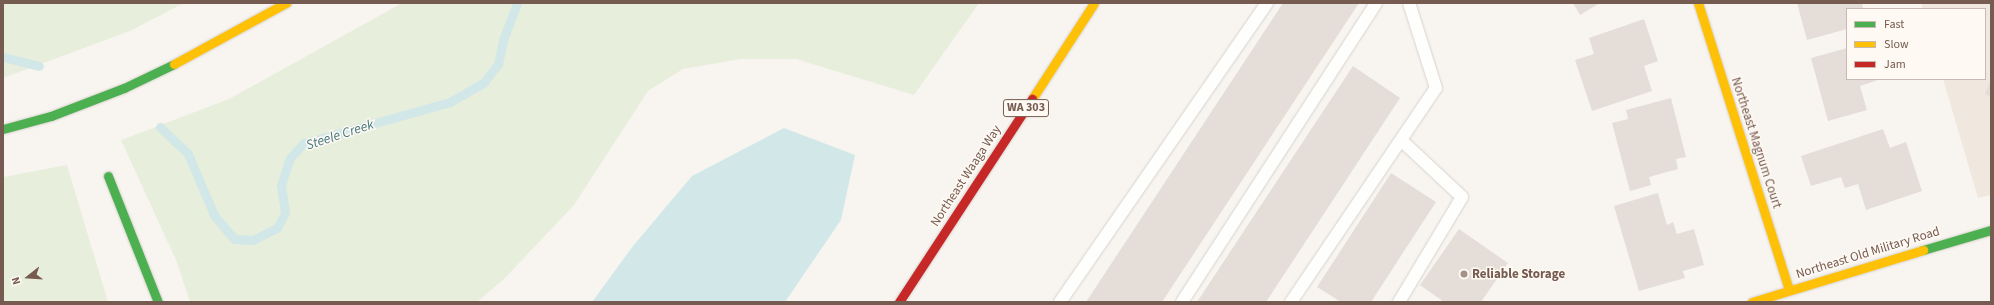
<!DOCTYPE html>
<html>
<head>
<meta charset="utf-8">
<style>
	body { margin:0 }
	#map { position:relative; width:1994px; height:305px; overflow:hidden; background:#f8f5f0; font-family:"Source Sans 3",sans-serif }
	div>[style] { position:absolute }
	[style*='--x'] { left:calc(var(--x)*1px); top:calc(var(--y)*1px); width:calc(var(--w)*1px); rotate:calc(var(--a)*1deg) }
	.residential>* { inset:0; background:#f0e7de }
	.green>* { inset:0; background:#e8eedc }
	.water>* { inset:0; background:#d2e8e8 }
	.stream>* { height:9px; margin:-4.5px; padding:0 4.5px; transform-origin:4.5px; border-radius:4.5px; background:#d2e8e8 }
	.building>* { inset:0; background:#e5ddd7 }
	.roads { filter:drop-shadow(0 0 1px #d8d2ce) drop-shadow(0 0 1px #d8d2ce) }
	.lane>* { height:12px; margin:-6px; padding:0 6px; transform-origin:6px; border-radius:6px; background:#fefefd }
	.fast>* { height:9px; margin:-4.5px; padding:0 4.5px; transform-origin:4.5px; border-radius:4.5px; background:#4caf50 }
	.slow>* { height:9px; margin:-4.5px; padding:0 4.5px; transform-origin:4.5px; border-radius:4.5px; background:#ffc107 }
	.jam>* { height:9px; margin:-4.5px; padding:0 4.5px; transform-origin:4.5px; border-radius:4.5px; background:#c62828 }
	.dots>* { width:11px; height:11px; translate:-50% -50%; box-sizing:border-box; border:2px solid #fef9f3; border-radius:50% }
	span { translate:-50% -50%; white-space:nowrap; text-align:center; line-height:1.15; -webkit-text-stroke:3px #fef9f3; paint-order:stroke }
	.shield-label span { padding:1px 3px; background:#fef9f3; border:1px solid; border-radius:3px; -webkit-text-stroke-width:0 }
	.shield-label { font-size:12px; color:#765b50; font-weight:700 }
	.street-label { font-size:13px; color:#765b50 }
	.poi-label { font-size:13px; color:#765b50; font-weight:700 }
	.left { translate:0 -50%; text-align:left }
	.water-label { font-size:14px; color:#477b80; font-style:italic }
	.frame { position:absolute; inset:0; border:4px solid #765b50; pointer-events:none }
	.legend { position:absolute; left:1846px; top:8px; width:140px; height:72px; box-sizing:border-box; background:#fef9f3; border:1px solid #c8bab2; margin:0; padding:5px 7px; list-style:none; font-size:12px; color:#765b50 }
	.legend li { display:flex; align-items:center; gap:8px; height:20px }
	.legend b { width:20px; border:1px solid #c8bab2 }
	.north { position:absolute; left:8px; top:257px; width:40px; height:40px; -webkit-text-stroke:3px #fef9f3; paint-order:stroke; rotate:253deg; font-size:11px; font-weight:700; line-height:16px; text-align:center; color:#765b50 }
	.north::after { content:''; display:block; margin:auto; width:14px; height:18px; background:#765b50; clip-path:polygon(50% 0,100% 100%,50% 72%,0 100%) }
</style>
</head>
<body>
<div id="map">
	<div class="residential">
		<i style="clip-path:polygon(1921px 3px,1991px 3px,1991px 195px,1978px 198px,1943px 79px,1985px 79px,1985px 9px,1923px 9px)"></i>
	</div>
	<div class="green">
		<i style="clip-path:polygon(3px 3px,184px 3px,130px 31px,3px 78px)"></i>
		<i style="clip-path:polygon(402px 3px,979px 3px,914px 95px,796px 59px,741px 59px,683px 69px,648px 91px,574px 205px,504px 279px,477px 302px,190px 302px,176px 260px,121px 140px,229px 99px)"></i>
		<i style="clip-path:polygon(67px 165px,108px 302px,3px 302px,3px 177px)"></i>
	</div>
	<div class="water">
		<i style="clip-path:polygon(784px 128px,855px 155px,841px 220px,785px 302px,592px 302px,633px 246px,692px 176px)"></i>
	</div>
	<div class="stream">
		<i style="--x:3;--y:57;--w:37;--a:14"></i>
		<i style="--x:160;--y:127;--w:39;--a:44"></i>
		<i style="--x:188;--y:154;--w:66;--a:66.9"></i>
		<i style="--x:214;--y:215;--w:31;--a:50"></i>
		<i style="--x:234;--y:239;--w:19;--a:3"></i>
		<i style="--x:253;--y:240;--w:27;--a:-27"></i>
		<i style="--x:277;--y:228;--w:17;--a:-62"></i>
		<i style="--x:285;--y:213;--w:28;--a:-98"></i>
		<i style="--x:281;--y:185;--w:28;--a:-72"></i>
		<i style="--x:290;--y:158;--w:21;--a:-47"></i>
		<i style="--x:304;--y:143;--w:152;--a:-15.7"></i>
		<i style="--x:450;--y:102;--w:39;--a:-30"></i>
		<i style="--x:484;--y:82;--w:23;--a:-52"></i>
		<i style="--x:498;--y:64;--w:25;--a:-78"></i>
		<i style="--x:503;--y:40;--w:40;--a:-69"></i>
	</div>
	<div class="building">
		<i style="clip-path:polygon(1283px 3px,1359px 3px,1162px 302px,1086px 302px)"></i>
		<i style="clip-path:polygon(1573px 3px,1600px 3px,1580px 15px)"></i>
		<i style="clip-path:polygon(1797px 3px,1862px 3px,1863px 9px,1847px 9px,1847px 29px,1807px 40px)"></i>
		<i style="clip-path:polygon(1644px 19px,1658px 61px,1644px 66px,1652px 91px,1592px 111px,1575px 60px,1594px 54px,1589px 38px)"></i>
		<i style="clip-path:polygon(1847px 48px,1847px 79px,1878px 80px,1860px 86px,1867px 110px,1828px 121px,1811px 58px)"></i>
		<i style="clip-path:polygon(1353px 66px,1400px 98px,1266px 302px,1197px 302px)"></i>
		<i style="clip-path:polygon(1991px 79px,1991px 97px,1985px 94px)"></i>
		<i style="clip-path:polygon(1671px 98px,1686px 157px,1676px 159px,1678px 169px,1649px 177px,1651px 185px,1630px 191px,1612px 123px,1628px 119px,1626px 110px)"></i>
		<i style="clip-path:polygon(1883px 129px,1890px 148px,1906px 142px,1922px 191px,1866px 210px,1858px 184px,1845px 188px,1841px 177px,1811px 186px,1801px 156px)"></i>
		<i style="clip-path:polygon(1391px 173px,1436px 202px,1371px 302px,1341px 302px,1317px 287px)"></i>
		<i style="clip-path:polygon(1658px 193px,1667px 225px,1673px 222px,1677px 234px,1694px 229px,1704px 265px,1683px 271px,1685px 278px,1639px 291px,1614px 206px)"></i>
		<i style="clip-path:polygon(1459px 229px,1508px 263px,1481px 302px,1444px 302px,1420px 285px)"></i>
	</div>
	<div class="roads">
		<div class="lane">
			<i style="--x:1060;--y:302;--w:364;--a:-55.3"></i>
			<i style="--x:1182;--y:302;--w:356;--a:-57"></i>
			<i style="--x:1291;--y:302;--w:258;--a:-55.9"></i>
			<i style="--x:1436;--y:88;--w:89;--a:-107.6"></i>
			<i style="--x:1399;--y:302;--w:122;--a:-59"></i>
			<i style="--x:1462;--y:197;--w:83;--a:-136.9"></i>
		</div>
		<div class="fast">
			<i style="--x:3;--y:129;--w:50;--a:-15.2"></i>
			<i style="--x:51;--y:116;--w:78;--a:-21"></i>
			<i style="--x:124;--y:88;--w:55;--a:-25.6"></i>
			<i style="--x:108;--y:176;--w:136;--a:68.4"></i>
			<i style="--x:1923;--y:250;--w:71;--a:-16.4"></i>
		</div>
		<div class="slow">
			<i style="--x:1698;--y:3;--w:301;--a:72.4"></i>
			<i style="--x:174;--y:64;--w:128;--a:-28.6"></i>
			<i style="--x:1032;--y:99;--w:114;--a:-57.1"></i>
			<i style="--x:1752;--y:302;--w:179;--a:-16.9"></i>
		</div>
		<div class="jam">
			<i style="--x:899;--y:302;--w:243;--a:-56.8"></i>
		</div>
	</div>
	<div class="dots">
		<i style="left:1464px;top:274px;background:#a49188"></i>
	</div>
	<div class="shield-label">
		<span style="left:1026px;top:108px">WA 303</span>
	</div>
	<div class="street-label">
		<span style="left:1756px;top:143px;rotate:72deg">Northeast Magnum Court</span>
		<span style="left:966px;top:176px;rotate:-57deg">Northeast Waaga Way</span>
		<span style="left:1868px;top:253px;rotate:-17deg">Northeast Old Military Road</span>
	</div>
	<div class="poi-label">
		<span class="left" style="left:1472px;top:274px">Reliable Storage</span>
	</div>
	<div class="water-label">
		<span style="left:340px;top:135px;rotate:-18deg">Steele Creek</span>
	</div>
	<div class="frame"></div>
	<ul class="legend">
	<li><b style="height:5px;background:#4caf50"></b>Fast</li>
	<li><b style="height:5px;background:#ffc107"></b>Slow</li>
	<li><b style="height:5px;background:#c62828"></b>Jam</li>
	</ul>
	<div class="north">N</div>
</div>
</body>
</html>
